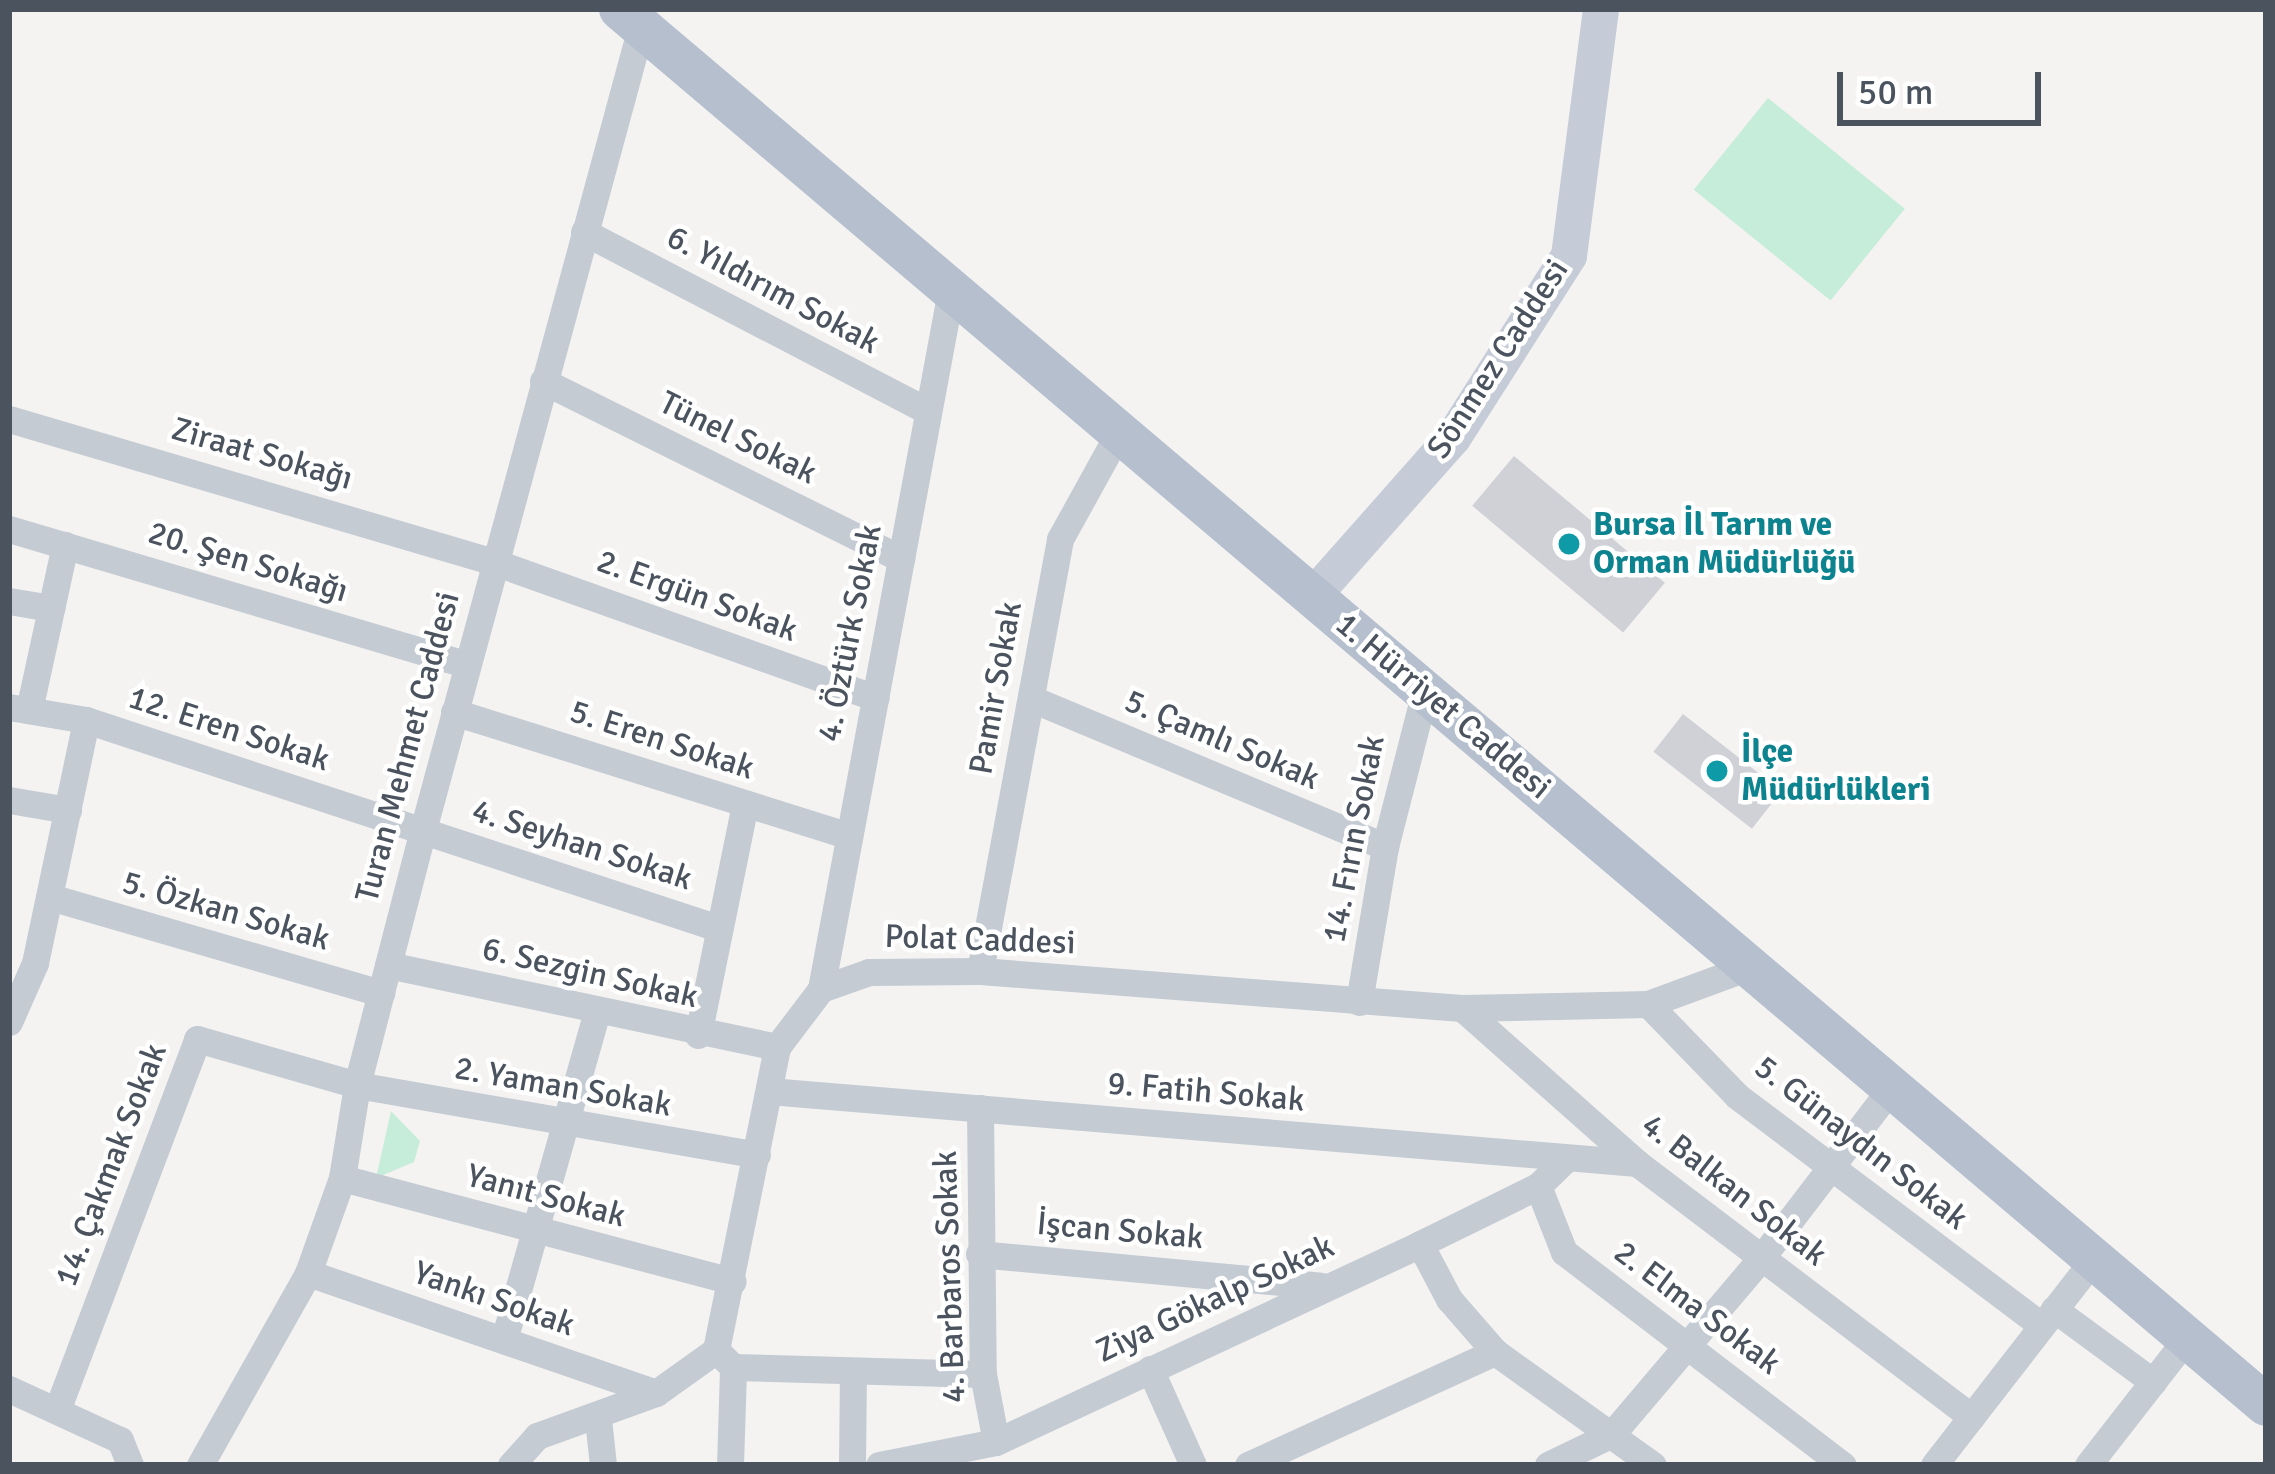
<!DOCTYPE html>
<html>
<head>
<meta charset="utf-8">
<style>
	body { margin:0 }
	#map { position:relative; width:2275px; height:1474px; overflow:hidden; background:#f4f3f2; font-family:Signika,sans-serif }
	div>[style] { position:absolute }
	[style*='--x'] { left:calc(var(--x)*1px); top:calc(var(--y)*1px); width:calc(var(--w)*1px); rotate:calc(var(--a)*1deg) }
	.green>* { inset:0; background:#c6edd9; transform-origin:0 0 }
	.building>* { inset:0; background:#d0d1d6; transform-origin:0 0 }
	.street>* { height:27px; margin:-13.5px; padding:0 13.5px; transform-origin:13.5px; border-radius:13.5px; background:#c4cbd2 }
	.secondary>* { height:36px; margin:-18px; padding:0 18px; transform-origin:18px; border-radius:18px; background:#c5ccd7 }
	.primary>* { height:42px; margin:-21px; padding:0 21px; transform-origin:21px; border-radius:21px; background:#b5bfce }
	.dots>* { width:33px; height:33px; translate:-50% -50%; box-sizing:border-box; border:6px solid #fff; border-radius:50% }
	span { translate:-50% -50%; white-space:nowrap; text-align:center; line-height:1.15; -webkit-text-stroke:9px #fff; paint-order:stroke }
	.street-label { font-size:33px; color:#4b535e }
	.culture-label { font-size:33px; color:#0d838f; font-weight:700 }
	.left { translate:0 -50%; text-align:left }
	.frame { position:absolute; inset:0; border:12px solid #4b535e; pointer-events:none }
	.scale { position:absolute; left:1837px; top:72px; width:204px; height:54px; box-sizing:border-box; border:6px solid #4b535e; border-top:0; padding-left:15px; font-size:36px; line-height:42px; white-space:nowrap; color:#4b535e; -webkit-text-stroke:9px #fff; paint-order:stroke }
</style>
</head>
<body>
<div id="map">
	<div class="green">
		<i style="left:1768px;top:98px;width:176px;height:118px;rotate:39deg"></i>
		<i style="clip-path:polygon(391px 1111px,420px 1141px,414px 1162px,376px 1178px)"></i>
	</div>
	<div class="building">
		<i style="left:1514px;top:456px;width:197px;height:65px;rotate:40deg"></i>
		<i style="left:1683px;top:714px;width:125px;height:48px;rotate:38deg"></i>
	</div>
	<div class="street">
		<i style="--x:584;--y:232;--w:388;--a:27.5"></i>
		<i style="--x:543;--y:381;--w:400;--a:26.4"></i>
		<i style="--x:9;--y:419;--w:506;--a:16.43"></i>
		<i style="--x:494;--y:562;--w:405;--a:19.6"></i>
		<i style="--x:9;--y:529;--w:478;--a:16.5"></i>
		<i style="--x:9;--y:601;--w:43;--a:9.5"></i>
		<i style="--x:1032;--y:699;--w:383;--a:22.7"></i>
		<i style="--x:9;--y:707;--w:78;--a:9.6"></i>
		<i style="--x:86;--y:720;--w:665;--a:18.22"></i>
		<i style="--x:29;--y:710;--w:169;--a:-77.7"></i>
		<i style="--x:454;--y:712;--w:414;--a:17.4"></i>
		<i style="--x:9;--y:800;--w:60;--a:9.6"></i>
		<i style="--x:50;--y:897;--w:345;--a:16.2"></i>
		<i style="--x:388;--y:965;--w:398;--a:11.9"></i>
		<i style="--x:980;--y:971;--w:439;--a:-79.5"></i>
		<i style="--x:1060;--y:539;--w:122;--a:-61.1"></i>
		<i style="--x:821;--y:989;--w:711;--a:-79.46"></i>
		<i style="--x:1359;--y:1002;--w:157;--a:-80.5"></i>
		<i style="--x:1385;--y:847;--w:161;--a:-75.6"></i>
		<i style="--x:1648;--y:1004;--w:128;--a:45.9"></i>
		<i style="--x:1737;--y:1096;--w:381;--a:37"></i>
		<i style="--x:1462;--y:1008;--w:234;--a:41.5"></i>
		<i style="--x:1637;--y:1163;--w:420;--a:37.2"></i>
		<i style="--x:9;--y:1022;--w:64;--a:-66.2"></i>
		<i style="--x:35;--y:963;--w:248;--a:-78.1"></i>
		<i style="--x:698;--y:1035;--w:236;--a:-78.5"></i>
		<i style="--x:769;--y:1091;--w:871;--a:4.74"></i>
		<i style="--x:980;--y:1108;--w:266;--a:89.4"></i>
		<i style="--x:983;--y:1374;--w:69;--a:79.2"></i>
		<i style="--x:342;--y:1178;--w:404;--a:14.8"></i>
		<i style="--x:1538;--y:1186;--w:71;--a:68.5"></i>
		<i style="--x:1564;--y:1252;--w:351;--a:37.4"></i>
		<i style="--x:1420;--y:1244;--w:62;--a:62.2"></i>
		<i style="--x:1449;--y:1299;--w:70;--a:49"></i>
		<i style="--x:1495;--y:1352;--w:194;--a:35.6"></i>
		<i style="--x:979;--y:1254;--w:343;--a:5.3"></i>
		<i style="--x:308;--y:1273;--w:368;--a:19"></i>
		<i style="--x:2054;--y:1309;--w:123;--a:36.4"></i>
		<i style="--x:504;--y:1340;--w:342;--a:-74.2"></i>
		<i style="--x:716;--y:1350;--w:24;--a:45"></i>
		<i style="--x:733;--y:1367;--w:250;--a:1.6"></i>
		<i style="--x:1150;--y:1369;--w:105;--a:65.9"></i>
		<i style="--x:9;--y:1389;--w:122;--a:24.7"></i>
		<i style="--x:120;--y:1440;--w:27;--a:68"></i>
		<i style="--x:59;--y:1405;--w:391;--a:-69.3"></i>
		<i style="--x:197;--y:1039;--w:166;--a:16"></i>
		<i style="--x:357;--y:1085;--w:406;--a:9.9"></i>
		<i style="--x:598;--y:1419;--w:46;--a:83.8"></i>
		<i style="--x:200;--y:1465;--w:220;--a:-60.6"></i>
		<i style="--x:308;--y:1273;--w:101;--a:-70.3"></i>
		<i style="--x:342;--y:1178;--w:94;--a:-80.8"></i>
		<i style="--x:357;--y:1085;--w:263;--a:-75.5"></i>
		<i style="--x:423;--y:830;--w:832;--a:-74.81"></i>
		<i style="--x:511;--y:1465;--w:39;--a:-48"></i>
		<i style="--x:537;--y:1436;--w:127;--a:-19.9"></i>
		<i style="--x:656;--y:1393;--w:74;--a:-35.6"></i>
		<i style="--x:716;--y:1350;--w:309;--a:-78.6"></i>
		<i style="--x:777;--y:1047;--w:73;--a:-52.8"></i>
		<i style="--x:821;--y:989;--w:51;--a:-19.5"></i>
		<i style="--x:869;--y:972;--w:111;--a:-0.5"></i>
		<i style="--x:980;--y:971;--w:483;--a:4.4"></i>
		<i style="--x:1462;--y:1008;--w:186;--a:-1.2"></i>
		<i style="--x:1648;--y:1004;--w:113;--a:-20.2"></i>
		<i style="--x:730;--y:1465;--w:98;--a:-88.2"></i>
		<i style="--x:852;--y:1465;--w:94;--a:-89.4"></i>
		<i style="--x:879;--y:1465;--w:119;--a:-11.1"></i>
		<i style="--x:996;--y:1442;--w:468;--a:-25"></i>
		<i style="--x:1420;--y:1244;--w:131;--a:-26.2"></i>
		<i style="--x:1538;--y:1186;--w:39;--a:-44"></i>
		<i style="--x:1248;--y:1465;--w:272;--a:-24.6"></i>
		<i style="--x:1548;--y:1465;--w:71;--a:-25.8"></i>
		<i style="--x:1612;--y:1434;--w:232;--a:-49.7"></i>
		<i style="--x:1762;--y:1257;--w:213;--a:-52.6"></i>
		<i style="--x:1934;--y:1465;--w:261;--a:-52.2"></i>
		<i style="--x:2088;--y:1465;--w:161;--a:-52.1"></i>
	</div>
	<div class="secondary">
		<i style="--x:1313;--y:596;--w:211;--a:-48.5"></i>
		<i style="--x:1453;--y:438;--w:216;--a:-57.5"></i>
		<i style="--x:1569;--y:256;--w:249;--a:-82.6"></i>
	</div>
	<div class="primary">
		<i style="--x:620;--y:9;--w:2158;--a:40.3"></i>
	</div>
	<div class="dots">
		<i style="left:1569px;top:544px;background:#0f9aa8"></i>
		<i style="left:1717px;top:771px;background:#0f9aa8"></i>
	</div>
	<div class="street-label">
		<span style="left:773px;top:290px;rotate:28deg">6. Yıldırım Sokak</span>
		<span style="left:1498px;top:359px;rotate:-57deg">Sönmez Caddesi</span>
		<span style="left:738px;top:438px;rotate:26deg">Tünel Sokak</span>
		<span style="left:262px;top:454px;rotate:16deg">Ziraat Sokağı</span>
		<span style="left:248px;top:562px;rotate:17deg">20. Şen Sokağı</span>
		<span style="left:697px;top:596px;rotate:20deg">2. Ergün Sokak</span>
		<span style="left:850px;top:633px;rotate:-79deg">4. Öztürk Sokak</span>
		<span style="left:996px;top:688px;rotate:-80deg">Pamir Sokak</span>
		<span style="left:1443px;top:706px;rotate:40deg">1. Hürriyet Caddesi</span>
		<span style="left:229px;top:729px;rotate:18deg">12. Eren Sokak</span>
		<span style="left:662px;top:740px;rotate:18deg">5. Eren Sokak</span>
		<span style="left:1222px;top:740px;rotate:23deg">5. Çamlı Sokak</span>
		<span style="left:408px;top:747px;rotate:-75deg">Turan Mehmet Caddesi</span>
		<span style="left:1354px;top:839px;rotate:-79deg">14. Fırın Sokak</span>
		<span style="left:582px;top:845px;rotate:18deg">4. Seyhan Sokak</span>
		<span style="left:226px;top:911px;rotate:16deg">5. Özkan Sokak</span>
		<span style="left:980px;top:940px;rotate:2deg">Polat Caddesi</span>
		<span style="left:590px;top:973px;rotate:13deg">6. Sezgin Sokak</span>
		<span style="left:563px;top:1087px;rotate:10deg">2. Yaman Sokak</span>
		<span style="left:1206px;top:1092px;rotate:5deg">9. Fatih Sokak</span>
		<span style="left:1861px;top:1143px;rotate:38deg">5. Günaydın Sokak</span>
		<span style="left:111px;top:1165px;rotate:-69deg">14. Çakmak Sokak</span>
		<span style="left:1734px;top:1190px;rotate:38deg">4. Balkan Sokak</span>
		<span style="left:546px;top:1196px;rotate:15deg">Yanıt Sokak</span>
		<span style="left:1120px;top:1231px;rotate:5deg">İşcan Sokak</span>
		<span style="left:950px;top:1277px;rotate:-92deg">4. Barbaros Sokak</span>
		<span style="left:494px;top:1299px;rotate:19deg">Yankı Sokak</span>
		<span style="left:1215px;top:1299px;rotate:-25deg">Ziya Gökalp Sokak</span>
		<span style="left:1697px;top:1308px;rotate:37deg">2. Elma Sokak</span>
	</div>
	<div class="culture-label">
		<span class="left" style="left:1593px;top:544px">Bursa İl Tarım ve<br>Orman Müdürlüğü</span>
		<span class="left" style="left:1741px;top:771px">İlçe<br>Müdürlükleri</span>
	</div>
	<div class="frame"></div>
	<div class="scale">50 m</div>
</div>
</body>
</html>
